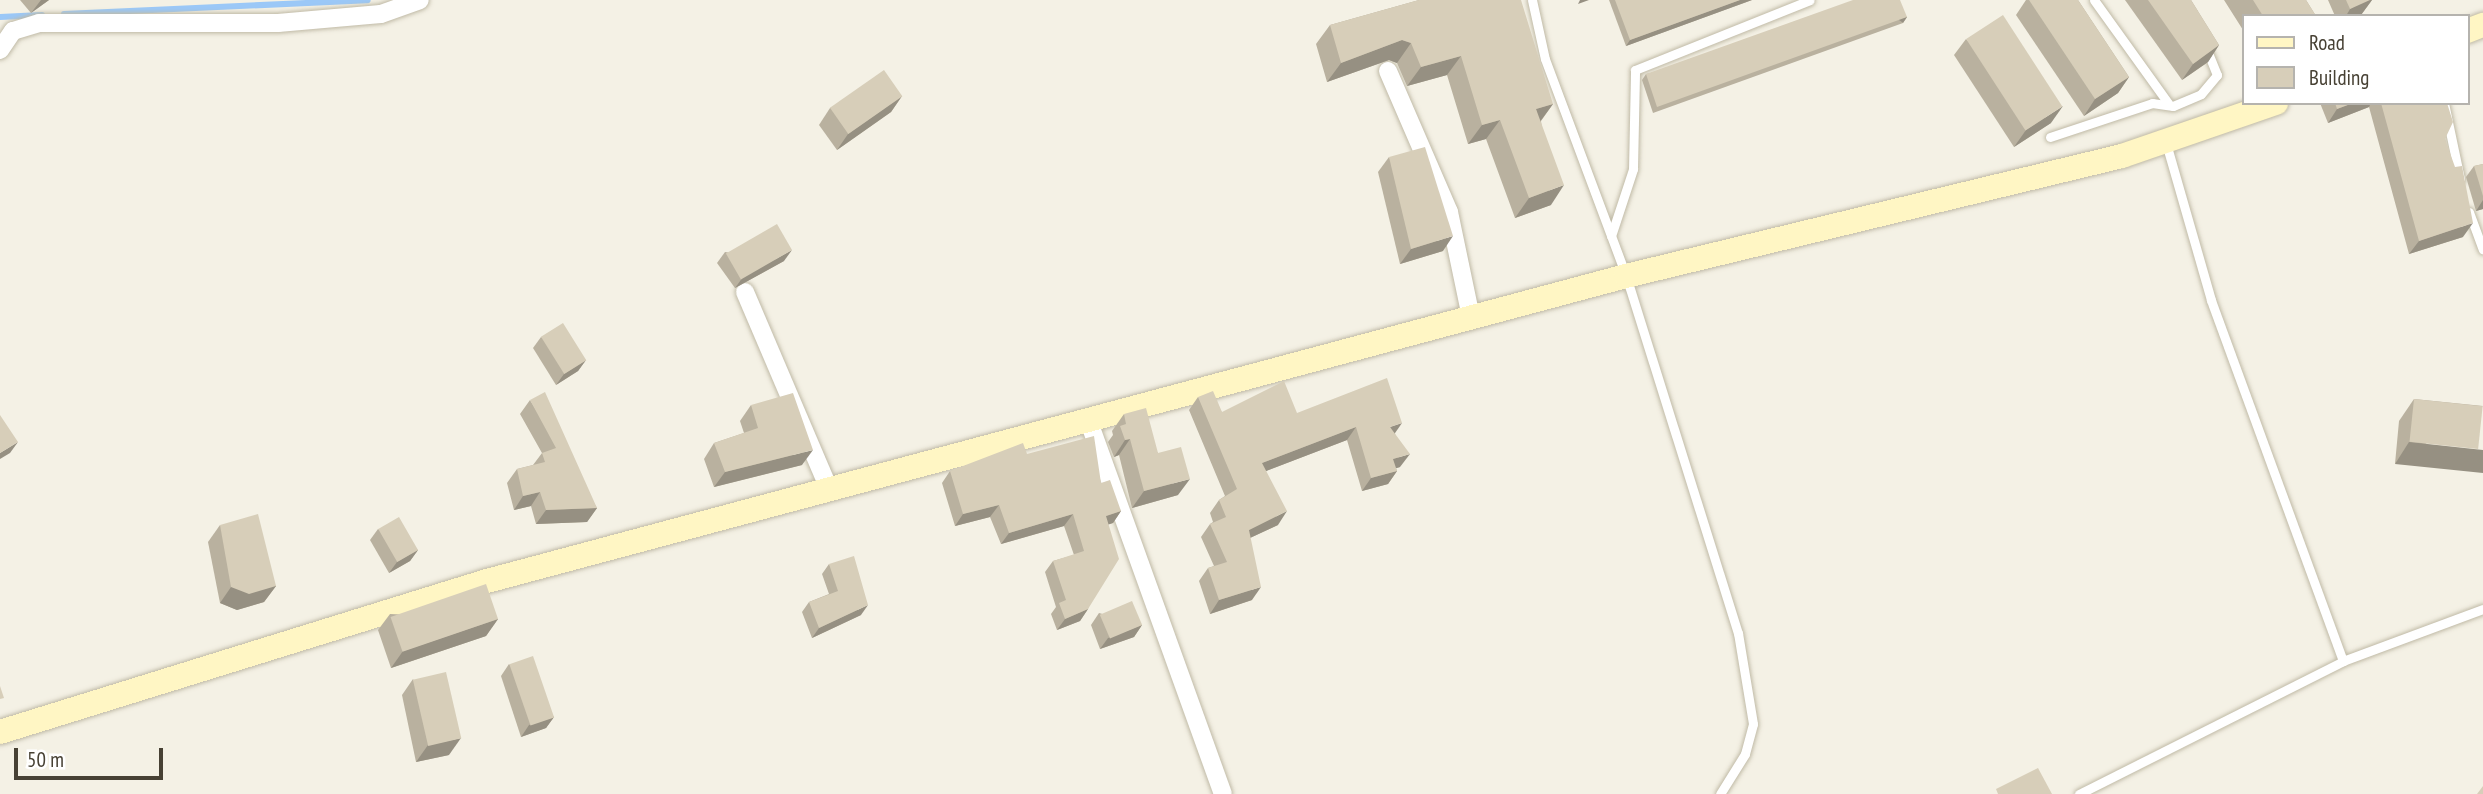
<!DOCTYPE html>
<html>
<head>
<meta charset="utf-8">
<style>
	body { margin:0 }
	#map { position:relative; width:2483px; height:794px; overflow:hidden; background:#f4f1e5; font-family:"PT Sans Narrow",sans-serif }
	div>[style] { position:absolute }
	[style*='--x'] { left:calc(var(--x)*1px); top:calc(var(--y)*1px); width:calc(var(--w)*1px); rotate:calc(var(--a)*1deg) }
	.stream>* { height:6px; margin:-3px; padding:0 3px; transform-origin:3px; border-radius:3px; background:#9bc8f7 }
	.roads { filter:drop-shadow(0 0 2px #c0baa6) drop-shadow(0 0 2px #c0baa6) }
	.lane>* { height:9px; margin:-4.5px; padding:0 4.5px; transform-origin:4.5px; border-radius:4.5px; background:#fff }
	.street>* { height:18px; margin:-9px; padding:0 9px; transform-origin:9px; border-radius:9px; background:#fff }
	.secondary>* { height:24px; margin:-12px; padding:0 12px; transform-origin:12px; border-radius:12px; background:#fff6c4 }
	.wall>* { inset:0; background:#b9b19f }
	.shaded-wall>* { inset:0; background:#969082; transform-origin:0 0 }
	.building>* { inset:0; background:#d7ceb9; transform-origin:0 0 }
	span { translate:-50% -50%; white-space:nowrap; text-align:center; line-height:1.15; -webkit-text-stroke:7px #fff; paint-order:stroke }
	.legend { position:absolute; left:2242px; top:14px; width:228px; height:91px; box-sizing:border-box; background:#fff; border:2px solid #b5b3ae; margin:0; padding:9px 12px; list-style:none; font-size:21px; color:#474134 }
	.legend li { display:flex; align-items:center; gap:14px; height:35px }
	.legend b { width:35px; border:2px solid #b5b3ae }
	.scale { position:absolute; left:14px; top:748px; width:149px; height:32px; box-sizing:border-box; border:4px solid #474134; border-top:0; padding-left:9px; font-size:21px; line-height:24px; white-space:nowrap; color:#474134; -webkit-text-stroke:5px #fff; paint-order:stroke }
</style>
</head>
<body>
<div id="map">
	<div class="stream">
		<i style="--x:64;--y:14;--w:304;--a:-2.6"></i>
		<i style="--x:0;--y:17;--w:42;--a:-2.7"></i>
	</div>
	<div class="roads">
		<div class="lane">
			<i style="--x:1532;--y:0;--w:60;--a:77.6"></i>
			<i style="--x:1545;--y:59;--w:232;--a:69.5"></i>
			<i style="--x:1626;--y:276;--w:374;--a:72.6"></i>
			<i style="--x:1738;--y:633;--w:92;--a:80.6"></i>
			<i style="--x:1753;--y:724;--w:31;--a:105"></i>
			<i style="--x:1745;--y:754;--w:47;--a:122"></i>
			<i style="--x:2094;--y:0;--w:127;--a:54.3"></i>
			<i style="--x:2444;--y:103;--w:78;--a:78.1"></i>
			<i style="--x:2050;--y:137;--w:108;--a:-18.4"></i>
			<i style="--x:2152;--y:103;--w:21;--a:8"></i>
			<i style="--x:2173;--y:106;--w:30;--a:-23"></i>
			<i style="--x:2201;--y:94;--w:25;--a:-50"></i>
			<i style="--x:2217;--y:75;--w:32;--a:-112"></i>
			<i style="--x:2469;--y:212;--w:40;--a:69.8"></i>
			<i style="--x:1611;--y:236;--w:71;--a:-71.8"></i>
			<i style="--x:1633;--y:169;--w:99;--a:-88.8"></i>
			<i style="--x:1635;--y:70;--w:188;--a:-21.8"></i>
			<i style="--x:2343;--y:661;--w:149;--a:-20.4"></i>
			<i style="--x:2079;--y:794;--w:296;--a:-26.7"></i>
			<i style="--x:2343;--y:661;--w:384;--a:-110.1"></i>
			<i style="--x:2211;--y:300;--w:163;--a:-106"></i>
		</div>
		<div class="street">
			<i style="--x:0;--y:50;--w:23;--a:-56"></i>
			<i style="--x:13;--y:31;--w:27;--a:-17"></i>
			<i style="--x:39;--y:23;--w:239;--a:0"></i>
			<i style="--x:278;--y:23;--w:103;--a:-5"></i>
			<i style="--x:381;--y:14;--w:41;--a:-19.7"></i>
			<i style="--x:1388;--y:71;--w:154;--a:66.6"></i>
			<i style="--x:1449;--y:212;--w:107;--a:78.2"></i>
			<i style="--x:745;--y:292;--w:212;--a:66.9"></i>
			<i style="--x:1089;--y:422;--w:395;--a:70.2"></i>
		</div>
		<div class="secondary">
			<i style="--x:2467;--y:31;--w:17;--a:-21"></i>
			<i style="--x:0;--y:732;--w:510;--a:-17.23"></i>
			<i style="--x:487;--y:581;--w:1179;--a:-14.99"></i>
			<i style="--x:1626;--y:276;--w:510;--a:-13.6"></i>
			<i style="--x:2122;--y:156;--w:163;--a:-19"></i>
		</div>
	</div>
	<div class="wall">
		<i style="clip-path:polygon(20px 0,49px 0,31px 13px)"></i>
		<i style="clip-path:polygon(1419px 0,1553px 104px,1541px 121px,1551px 205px,1515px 218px,1486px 139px,1468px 144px,1447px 75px,1407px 86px,1397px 63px,1389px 60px,1327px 82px,1316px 44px,1330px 25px)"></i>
		<i style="clip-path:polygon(1609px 0,1752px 0,1626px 46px)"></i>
		<i style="clip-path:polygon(2026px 0,2078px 0,2129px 77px,2118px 93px,2084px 116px,2016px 15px)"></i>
		<i style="clip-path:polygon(2125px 0,2191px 0,2219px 45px,2208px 62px,2182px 80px)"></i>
		<i style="clip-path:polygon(2224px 0,2306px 0,2316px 16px,2243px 16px,2243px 30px)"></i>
		<i style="clip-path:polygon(2328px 0,2372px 0,2361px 15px,2359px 16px,2335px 16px)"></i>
		<i style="clip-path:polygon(1907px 17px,1903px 23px,1653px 113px,1642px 80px,1646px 74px)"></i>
		<i style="clip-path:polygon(1966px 39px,2051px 123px,2014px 147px,1954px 55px)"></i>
		<i style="clip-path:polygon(902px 96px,891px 112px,837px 150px,819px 125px,830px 108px)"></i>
		<i style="clip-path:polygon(2320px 103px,2447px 103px,2445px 139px,2463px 237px,2409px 254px,2369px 107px,2328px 123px)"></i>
		<i style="clip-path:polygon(1389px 157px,1443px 251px,1400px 264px,1378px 172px)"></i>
		<i style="clip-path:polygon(2483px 164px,2483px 209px,2476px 211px,2466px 177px,2474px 166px)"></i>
		<i style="clip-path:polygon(725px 252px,784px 261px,735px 288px,717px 263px)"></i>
		<i style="clip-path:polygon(541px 337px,586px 360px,578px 371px,556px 385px,533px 348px)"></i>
		<i style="clip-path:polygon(1198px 397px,1222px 412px,1297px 413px,1395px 433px,1400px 467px,1396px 468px,1397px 471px,1388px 484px,1362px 491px,1347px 440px,1266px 471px,1278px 525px,1250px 538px,1252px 600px,1210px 614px,1199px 581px,1208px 568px,1214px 566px,1201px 537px,1210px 524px,1213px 522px,1210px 513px,1219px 500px,1225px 496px,1189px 410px)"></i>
		<i style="clip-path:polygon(2414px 399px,2483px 406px,2395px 464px,2399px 421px)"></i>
		<i style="clip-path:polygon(530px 400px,597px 508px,587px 522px,536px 524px,531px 506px,514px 510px,507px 483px,517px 469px,533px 465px,542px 453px,520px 414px)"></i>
		<i style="clip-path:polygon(751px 405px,802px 465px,714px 487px,704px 459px,714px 443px,744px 433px,740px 421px)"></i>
		<i style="clip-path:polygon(1124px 414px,1158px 453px,1178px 495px,1132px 508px,1119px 455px,1114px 457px,1108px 442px,1113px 435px,1112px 431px)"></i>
		<i style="clip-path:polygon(1027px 454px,1101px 483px,1121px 511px,1113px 523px,1108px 524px,1088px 609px,1080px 621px,1057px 630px,1051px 614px,1056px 607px,1045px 572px,1053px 561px,1074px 555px,1064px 526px,1001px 544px,990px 517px,955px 526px,942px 483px,950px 471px)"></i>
		<i style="clip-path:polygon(220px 525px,276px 586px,264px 602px,237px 610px,220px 603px,208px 542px)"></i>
		<i style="clip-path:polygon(378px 529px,418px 550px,410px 561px,389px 573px,370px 540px)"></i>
		<i style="clip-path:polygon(829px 564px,861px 615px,812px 638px,802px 612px,809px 602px,829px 594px,822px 574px)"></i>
		<i style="clip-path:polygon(1099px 613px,1142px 625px,1134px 637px,1100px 649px,1091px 625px)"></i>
		<i style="clip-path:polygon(390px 614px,498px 619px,486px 636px,391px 668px,378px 630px)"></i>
		<i style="clip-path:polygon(509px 664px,554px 717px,546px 728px,521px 737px,501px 676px)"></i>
		<i style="clip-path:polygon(413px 679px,449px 755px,416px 762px,402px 695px)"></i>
	</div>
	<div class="shaded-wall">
		<i style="clip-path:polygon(41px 0,49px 0,31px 13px)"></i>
		<i style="clip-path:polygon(1580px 0,1589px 0,1578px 4px)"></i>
		<i style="clip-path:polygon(1740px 0,1752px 0,1626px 46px,1630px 40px)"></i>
		<i style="clip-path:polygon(2365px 0,2372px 0,2361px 15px,2346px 16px,2350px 9px)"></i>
		<i style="left:1907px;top:17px;width:7px;height:266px;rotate:124deg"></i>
		<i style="clip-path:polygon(1402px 40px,1411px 43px,1397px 63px,1389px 60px,1327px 82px,1341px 63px)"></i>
		<i style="clip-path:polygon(2219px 45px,2208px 62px,2182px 80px,2193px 64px)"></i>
		<i style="clip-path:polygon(1461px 56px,1447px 75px,1407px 86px,1421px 67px)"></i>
		<i style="clip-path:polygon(2129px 77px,2118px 93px,2084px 116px,2095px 99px)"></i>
		<i style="clip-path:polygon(902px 96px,891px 112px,837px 150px,848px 134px)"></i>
		<i style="clip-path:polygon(2353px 103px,2371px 103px,2369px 107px,2328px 123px,2337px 109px)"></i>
		<i style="clip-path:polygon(1553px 104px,1539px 123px,1536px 109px)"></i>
		<i style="clip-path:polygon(2063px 106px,2051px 123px,2014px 147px,2026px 130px)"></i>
		<i style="clip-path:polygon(1500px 120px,1486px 139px,1468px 144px,1482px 125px)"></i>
		<i style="clip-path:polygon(1564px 185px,1551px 205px,1515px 218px,1529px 198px)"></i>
		<i style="clip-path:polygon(2483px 200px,2483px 209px,2476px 211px)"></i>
		<i style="clip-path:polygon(2473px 223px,2463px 237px,2409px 254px,2419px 241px)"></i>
		<i style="clip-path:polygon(1453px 236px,1443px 251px,1400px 264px,1411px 249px)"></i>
		<i style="clip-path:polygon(792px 250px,784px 261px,735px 288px,743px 277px)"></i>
		<i style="clip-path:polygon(586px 360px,578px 371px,556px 385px,564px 374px)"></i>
		<i style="clip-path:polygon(1402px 423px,1393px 436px,1390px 427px)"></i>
		<i style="clip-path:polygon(1356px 427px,1347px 440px,1253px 476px,1262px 463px)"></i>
		<i style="clip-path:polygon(1130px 439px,1119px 455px,1114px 457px,1125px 440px)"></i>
		<i style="clip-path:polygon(18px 442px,10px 453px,0 459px,0 453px)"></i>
		<i style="clip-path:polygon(2409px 442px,2483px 450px,2483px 473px,2395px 464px)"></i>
		<i style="clip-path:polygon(813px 450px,802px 465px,714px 487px,725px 472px)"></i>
		<i style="clip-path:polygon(1410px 454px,1400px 467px,1384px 472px,1393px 459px)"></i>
		<i style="clip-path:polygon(1397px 471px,1388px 484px,1362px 491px,1371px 478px)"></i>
		<i style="clip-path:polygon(1190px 479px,1178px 495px,1132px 508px,1144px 491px)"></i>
		<i style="clip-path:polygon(540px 492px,531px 506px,514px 510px,523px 496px)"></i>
		<i style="clip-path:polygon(999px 505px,990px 517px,955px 526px,963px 514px)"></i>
		<i style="clip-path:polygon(597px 508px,587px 522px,536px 524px,546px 510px)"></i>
		<i style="clip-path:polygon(1121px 511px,1113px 523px,1098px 528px,1106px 516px)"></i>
		<i style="clip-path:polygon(1287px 511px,1278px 525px,1239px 543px,1249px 530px)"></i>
		<i style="clip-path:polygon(1073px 514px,1064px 526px,1001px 544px,1009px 533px)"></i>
		<i style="clip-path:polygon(418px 550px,410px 561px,389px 573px,397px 562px)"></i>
		<i style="clip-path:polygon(276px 586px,264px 602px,237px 610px,220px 603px,231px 587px)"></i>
		<i style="clip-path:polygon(1261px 587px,1252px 600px,1210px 614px,1219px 600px)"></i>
		<i style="clip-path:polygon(868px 605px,861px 615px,812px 638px,819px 628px)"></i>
		<i style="clip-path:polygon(1088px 609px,1080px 621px,1057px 630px,1065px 619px)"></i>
		<i style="clip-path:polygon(498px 619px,486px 636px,391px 668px,403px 651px)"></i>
		<i style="clip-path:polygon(1142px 625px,1134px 637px,1100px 649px,1108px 638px)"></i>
		<i style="clip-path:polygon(554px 717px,546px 728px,521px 737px,529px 725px)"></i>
		<i style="clip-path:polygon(461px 738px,449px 755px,416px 762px,428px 745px)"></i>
	</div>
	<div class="building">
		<i style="clip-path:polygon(1419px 0,1521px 0,1553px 104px,1536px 109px,1564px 185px,1529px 198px,1500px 120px,1482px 125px,1461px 56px,1421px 67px,1411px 43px,1402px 40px,1341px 63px,1330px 25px)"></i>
		<i style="clip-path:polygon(1615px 0,1740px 0,1630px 40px)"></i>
		<i style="clip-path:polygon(1853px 0,1900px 0,1907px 17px,1657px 107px,1646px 74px)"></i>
		<i style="clip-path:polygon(2029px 0,2078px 0,2129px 77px,2095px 99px)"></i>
		<i style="clip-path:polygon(2148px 0,2191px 0,2219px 45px,2193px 64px)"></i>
		<i style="clip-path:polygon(2253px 0,2306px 0,2316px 16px,2263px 16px)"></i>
		<i style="clip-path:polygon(2346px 0,2370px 0,2350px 9px)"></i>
		<i style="left:2003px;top:15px;width:109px;height:44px;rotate:57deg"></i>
		<i style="left:884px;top:70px;width:32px;height:66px;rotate:55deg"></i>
		<i style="clip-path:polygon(2335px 103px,2353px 103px,2337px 109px)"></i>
		<i style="clip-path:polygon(2381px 103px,2447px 103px,2453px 122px,2445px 139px,2455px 167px,2462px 166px,2473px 223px,2419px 241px)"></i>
		<i style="clip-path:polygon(1425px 147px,1453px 236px,1411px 249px,1389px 157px)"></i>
		<i style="clip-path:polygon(2483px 164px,2483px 196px,2474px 166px)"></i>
		<i style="left:777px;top:224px;width:30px;height:59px;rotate:60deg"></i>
		<i style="left:563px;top:323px;width:44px;height:26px;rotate:58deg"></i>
		<i style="clip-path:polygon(1387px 378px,1402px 423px,1390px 427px,1410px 454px,1393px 459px,1397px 471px,1371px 478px,1356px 427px,1262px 463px,1287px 511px,1249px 530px,1261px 587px,1219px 600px,1208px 568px,1227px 562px,1210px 524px,1226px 517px,1219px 500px,1237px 489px,1198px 397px,1213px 391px,1222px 412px,1284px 381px,1297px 413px)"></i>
		<i style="clip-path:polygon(545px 392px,597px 508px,546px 510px,540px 492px,523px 496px,517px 469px,545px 462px,542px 453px,556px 448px,530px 400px)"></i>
		<i style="clip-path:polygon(793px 393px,813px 450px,725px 472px,714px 443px,758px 428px,751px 405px)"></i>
		<i style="left:2414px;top:399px;width:69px;height:43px;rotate:6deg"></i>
		<i style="clip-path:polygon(1146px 408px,1158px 453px,1181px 447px,1190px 479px,1144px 491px,1130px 439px,1125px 440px,1120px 426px,1126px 424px,1124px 414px)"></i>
		<i style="clip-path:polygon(0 415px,18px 442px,0 453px)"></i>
		<i style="clip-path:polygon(1094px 436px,1101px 483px,1110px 480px,1121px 511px,1106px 516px,1119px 559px,1088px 609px,1065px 619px,1059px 603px,1066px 600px,1053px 561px,1084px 551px,1073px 514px,1009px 533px,999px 505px,963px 514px,950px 471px,1023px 443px,1027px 454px)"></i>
		<i style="clip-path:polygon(258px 514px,276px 586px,249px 594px,231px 587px,220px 525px)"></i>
		<i style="left:399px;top:517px;width:38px;height:24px;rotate:60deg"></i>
		<i style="clip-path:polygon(854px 556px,868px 605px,819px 628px,809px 602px,838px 591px,829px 564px)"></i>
		<i style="left:486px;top:584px;width:37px;height:101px;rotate:71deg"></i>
		<i style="left:1132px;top:601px;width:26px;height:35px;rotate:67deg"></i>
		<i style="left:533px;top:656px;width:65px;height:25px;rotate:71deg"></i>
		<i style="left:446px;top:672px;width:68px;height:34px;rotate:77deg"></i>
		<i style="clip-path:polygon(0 686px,4px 698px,0 699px)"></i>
		<i style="clip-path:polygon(2038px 768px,2052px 794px,1998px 794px,1996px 789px)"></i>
		<i style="clip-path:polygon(2483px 786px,2483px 794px,2477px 794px)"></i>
	</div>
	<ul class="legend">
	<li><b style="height:9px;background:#fff6c4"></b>Road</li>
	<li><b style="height:19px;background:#d7ceb9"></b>Building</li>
	</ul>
	<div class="scale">50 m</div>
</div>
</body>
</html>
